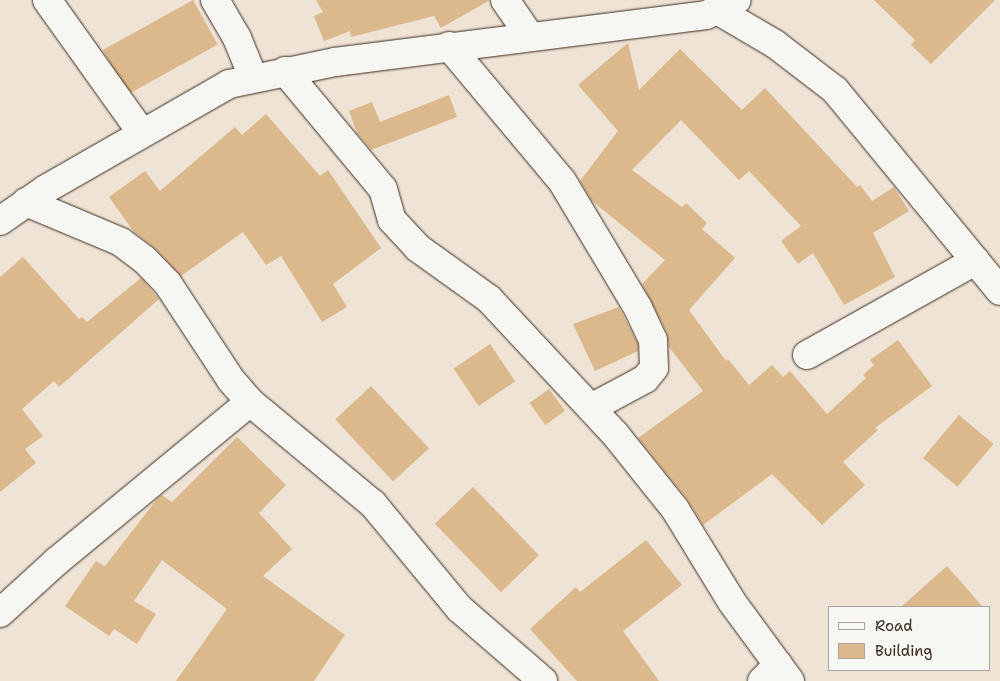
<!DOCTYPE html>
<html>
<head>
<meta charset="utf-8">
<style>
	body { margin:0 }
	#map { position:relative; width:1000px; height:681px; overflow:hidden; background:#eee3d4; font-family:"Shantell Sans",sans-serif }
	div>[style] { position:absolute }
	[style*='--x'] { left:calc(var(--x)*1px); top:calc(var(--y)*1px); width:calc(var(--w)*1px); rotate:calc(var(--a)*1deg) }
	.building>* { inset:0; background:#dcb88d; transform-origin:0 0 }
	.roads { filter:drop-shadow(0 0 1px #3b2a1e) drop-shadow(0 0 1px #3b2a1e) }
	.minor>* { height:28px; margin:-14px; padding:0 14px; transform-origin:14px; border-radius:14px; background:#f6f6f2 }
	span { translate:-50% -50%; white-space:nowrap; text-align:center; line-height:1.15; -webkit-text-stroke:5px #f6f6f2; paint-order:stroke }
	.legend { position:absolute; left:828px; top:606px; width:162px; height:65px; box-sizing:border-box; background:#f6f6f2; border:1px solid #aba49d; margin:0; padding:6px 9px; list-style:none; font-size:15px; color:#3b2a1e }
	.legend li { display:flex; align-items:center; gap:10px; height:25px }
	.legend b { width:25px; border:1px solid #aba49d }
</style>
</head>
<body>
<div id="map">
	<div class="building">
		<i style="left:193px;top:0;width:51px;height:103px;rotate:61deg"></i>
		<i style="clip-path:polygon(316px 0,490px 0,441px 28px,434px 16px,351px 37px,350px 31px,324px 41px,314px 16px,323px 12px)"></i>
		<i style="clip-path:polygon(874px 0,995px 0,931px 64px,911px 45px,915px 40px)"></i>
		<i style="clip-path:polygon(628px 43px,639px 90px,680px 49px,742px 110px,765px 88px,857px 187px,860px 185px,872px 201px,894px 187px,909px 211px,873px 233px,895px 277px,844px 305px,813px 253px,798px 264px,781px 241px,801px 226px,749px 171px,739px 180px,681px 120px,632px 170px,682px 207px,686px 203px,707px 223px,702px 229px,735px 258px,689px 310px,726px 361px,728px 359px,749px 385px,772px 365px,783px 377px,790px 371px,827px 414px,866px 378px,863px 375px,874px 365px,870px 360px,898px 340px,932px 386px,875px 428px,878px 430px,843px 462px,865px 485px,822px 525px,772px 474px,703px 525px,687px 499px,638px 438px,703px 391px,669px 347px,667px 333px,642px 284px,665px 260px,592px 201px,580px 181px,618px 131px,578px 85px)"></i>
		<i style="clip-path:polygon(449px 95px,457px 117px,371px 150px,357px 133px,349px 111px,372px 102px,380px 122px)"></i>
		<i style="clip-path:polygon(266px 114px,320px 176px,328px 170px,381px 248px,333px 284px,347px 307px,322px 322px,281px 256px,266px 265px,243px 232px,181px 276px,156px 249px,134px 232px,109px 197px,145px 171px,160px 191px,235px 127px,242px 135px)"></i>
		<i style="clip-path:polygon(23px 257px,79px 319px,82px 317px,87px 322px,141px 278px,159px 299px,59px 387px,54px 381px,22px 409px,43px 436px,25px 449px,36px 463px,0 492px,0 277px)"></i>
		<i style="clip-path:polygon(619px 307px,638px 344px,638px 351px,595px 371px,573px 324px)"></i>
		<i style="left:490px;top:344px;width:45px;height:44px;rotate:56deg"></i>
		<i style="left:371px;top:386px;width:85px;height:49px;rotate:47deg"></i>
		<i style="left:549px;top:389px;width:27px;height:24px;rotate:54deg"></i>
		<i style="left:959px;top:415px;width:45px;height:56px;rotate:40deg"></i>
		<i style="clip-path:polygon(237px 437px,286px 485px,259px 513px,292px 549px,263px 576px,345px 635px,314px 681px,176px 681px,227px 609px,162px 560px,134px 601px,156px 614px,137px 644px,114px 629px,109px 636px,65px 606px,96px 561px,105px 566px,157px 499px,162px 495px,172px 502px)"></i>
		<i style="left:473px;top:487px;width:95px;height:53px;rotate:46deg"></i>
		<i style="clip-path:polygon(646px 540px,682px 585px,623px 631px,659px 681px,577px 681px,530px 629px,576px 587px,580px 592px)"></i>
		<i style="clip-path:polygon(947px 566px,983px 607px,901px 607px)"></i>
	</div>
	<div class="roads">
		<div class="minor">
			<i style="--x:47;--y:0;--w:162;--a:54.5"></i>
			<i style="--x:215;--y:0;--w:44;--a:59.9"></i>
			<i style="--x:237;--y:38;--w:42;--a:67.7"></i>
			<i style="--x:505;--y:0;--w:42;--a:55.6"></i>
			<i style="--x:717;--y:10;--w:67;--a:30.4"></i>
			<i style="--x:775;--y:44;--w:76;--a:37.5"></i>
			<i style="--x:835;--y:90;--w:260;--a:50.6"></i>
			<i style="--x:449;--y:46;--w:176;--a:50.1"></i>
			<i style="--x:562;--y:181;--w:148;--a:59.1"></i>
			<i style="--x:638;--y:308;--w:35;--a:65"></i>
			<i style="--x:653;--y:340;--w:28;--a:88"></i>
			<i style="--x:654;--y:368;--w:14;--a:129"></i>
			<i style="--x:645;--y:379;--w:61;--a:151.8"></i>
			<i style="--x:285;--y:71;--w:153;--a:50.3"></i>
			<i style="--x:383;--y:189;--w:32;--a:74"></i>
			<i style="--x:392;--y:220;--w:38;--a:47"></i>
			<i style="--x:418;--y:248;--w:87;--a:35.7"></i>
			<i style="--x:489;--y:299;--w:185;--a:47"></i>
			<i style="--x:615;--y:434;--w:96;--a:51.3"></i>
			<i style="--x:675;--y:509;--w:109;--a:58.5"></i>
			<i style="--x:732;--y:602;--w:98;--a:53.7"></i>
			<i style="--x:26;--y:202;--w:103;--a:22.8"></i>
			<i style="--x:121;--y:242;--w:30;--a:37"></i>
			<i style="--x:145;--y:260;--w:33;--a:46"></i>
			<i style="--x:168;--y:284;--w:115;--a:56.7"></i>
			<i style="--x:231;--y:380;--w:29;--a:49"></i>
			<i style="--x:250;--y:402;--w:160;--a:39.7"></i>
			<i style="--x:373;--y:504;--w:136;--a:50.4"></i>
			<i style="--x:460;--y:609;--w:110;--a:40.9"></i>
			<i style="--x:0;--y:221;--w:56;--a:-34.8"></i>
			<i style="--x:46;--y:189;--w:211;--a:-29.8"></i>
			<i style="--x:229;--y:84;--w:108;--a:-11.7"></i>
			<i style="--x:335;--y:62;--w:374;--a:-7.2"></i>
			<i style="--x:706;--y:15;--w:34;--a:-26"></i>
			<i style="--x:807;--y:355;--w:193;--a:-29.2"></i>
			<i style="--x:0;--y:613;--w:77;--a:-42.4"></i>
			<i style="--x:57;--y:561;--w:250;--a:-39.5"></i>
			<i style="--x:762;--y:681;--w:23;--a:-45"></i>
		</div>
	</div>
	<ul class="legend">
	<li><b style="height:6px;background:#f6f6f2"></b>Road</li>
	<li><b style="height:14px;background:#dcb88d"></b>Building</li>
	</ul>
</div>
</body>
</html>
